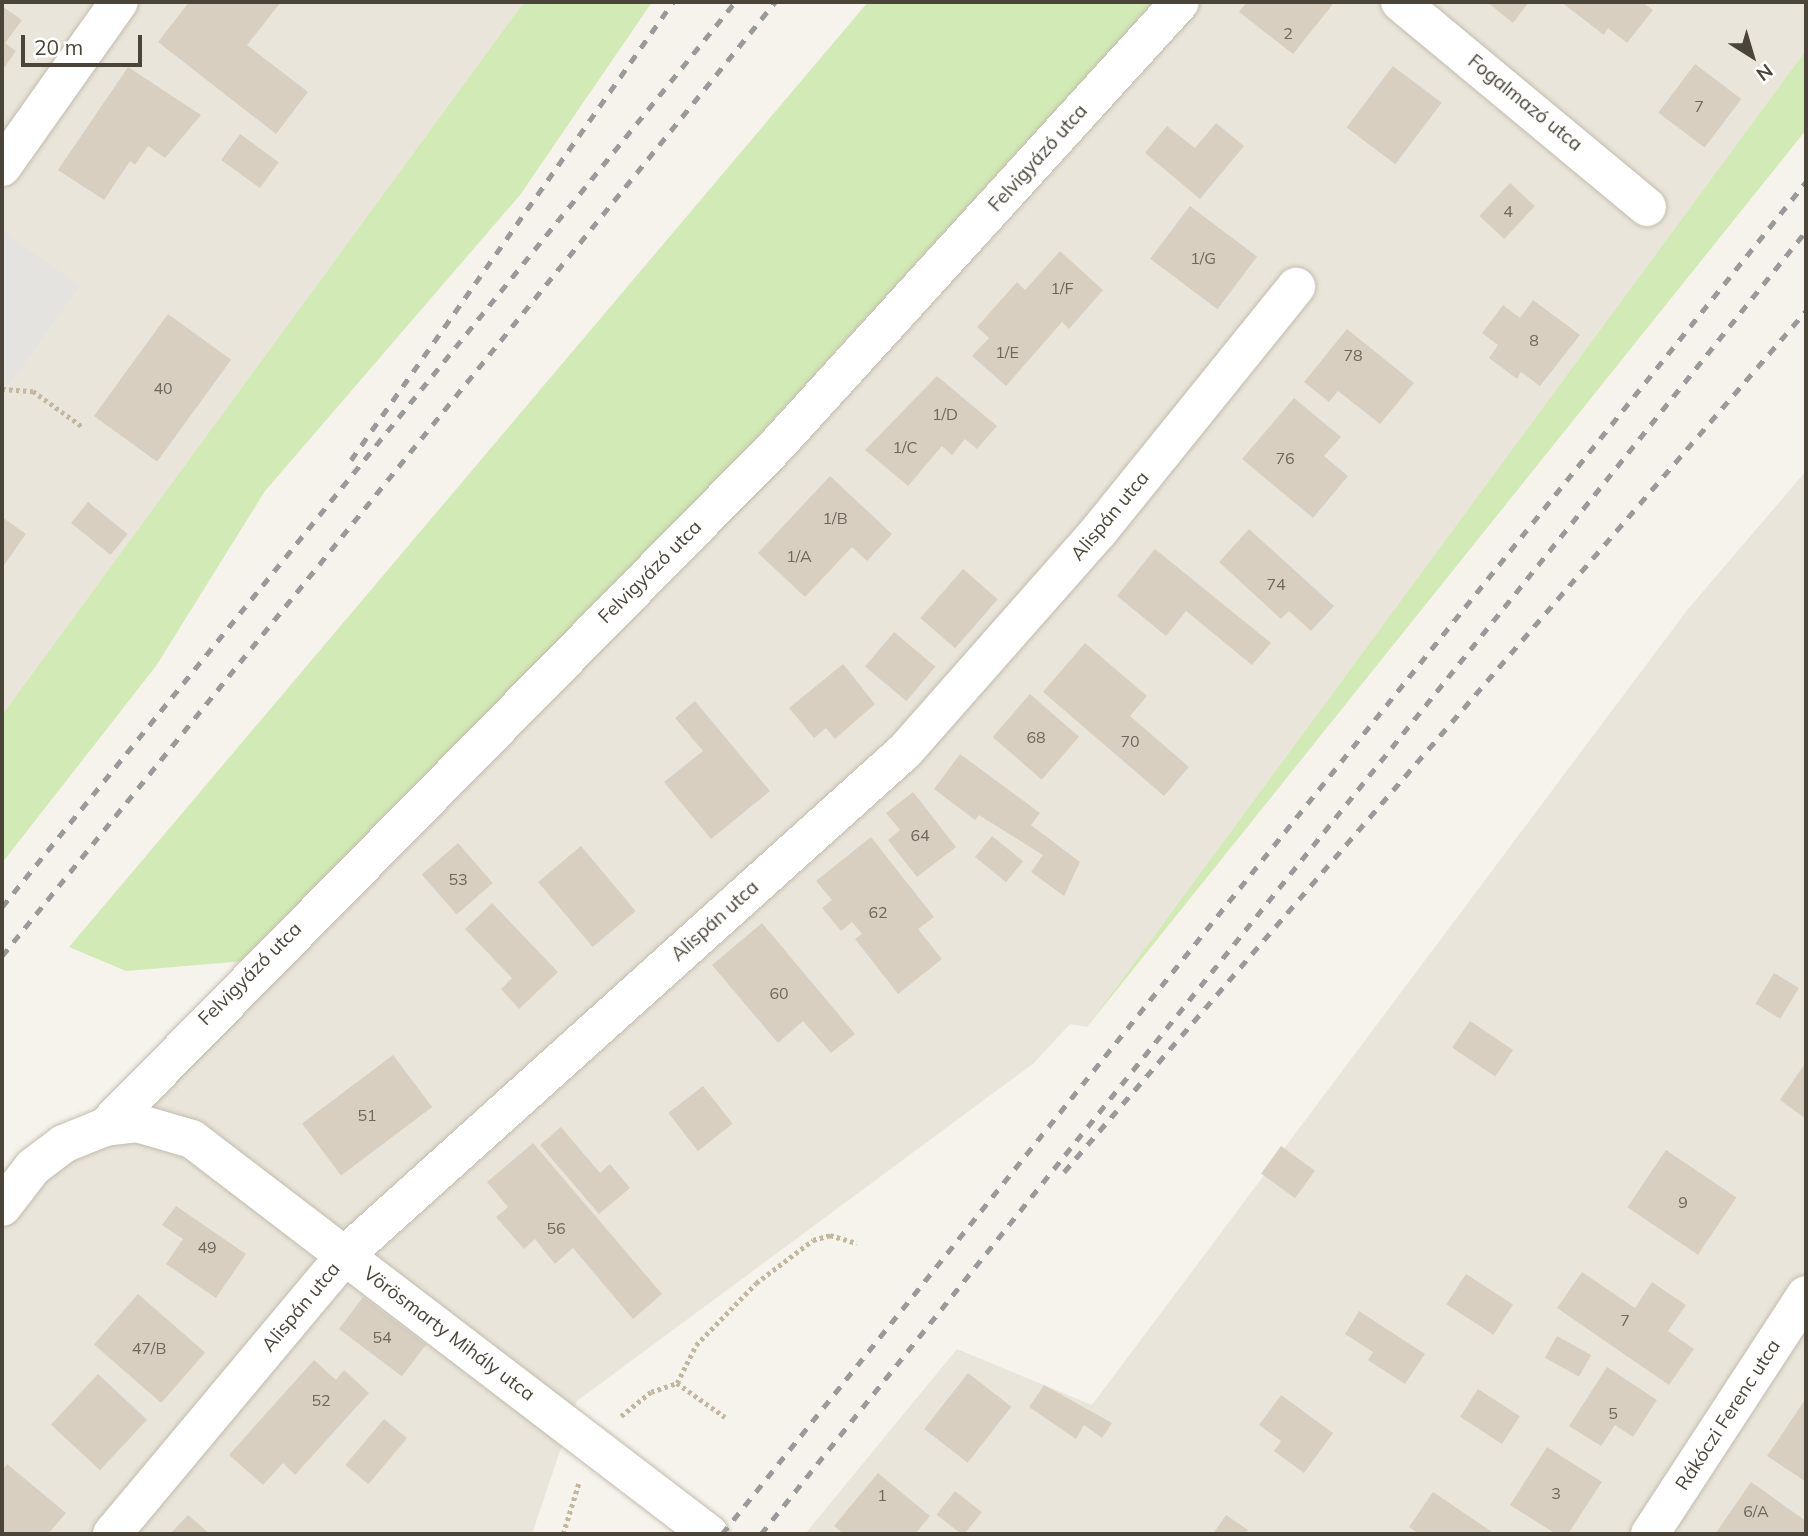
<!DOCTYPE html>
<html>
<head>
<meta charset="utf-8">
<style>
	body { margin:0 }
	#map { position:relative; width:1808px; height:1536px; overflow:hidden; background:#f6f3ec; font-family:Mulish,sans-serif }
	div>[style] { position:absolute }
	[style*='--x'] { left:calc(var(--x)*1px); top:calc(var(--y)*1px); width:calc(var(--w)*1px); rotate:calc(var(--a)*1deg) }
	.residential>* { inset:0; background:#eae5da }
	.green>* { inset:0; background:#d2eab5 }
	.parking>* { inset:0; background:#e5e3e0 }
	.building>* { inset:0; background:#d8cfc1; transform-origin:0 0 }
	.path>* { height:4.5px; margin-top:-2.25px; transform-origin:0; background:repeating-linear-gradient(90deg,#c4b79f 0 3.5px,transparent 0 7px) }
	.roads { filter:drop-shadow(0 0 2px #c2bbae) drop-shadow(0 0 2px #c2bbae) }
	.minor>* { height:38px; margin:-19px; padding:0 19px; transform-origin:19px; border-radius:19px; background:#fff }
	.rail>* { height:5px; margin-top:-2.5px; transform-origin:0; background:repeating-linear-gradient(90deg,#9a9a9a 0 9px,transparent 0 18px) }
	span { translate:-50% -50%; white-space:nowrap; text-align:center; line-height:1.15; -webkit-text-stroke:6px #fff; paint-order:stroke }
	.number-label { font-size:16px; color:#6e675b }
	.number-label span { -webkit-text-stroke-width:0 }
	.street-label { font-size:19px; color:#4b4439 }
	.frame { position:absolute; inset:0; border:4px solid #4b4439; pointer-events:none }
	.north { position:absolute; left:1717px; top:21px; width:70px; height:70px; -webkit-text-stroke:5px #fff; paint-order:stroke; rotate:143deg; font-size:19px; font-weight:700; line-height:28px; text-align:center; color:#4b4439 }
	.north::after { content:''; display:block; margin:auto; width:24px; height:32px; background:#4b4439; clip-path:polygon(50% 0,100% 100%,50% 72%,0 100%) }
	.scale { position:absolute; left:21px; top:35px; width:121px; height:32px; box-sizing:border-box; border:4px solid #4b4439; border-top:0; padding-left:9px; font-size:21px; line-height:24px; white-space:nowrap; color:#4b4439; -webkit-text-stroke:5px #fff; paint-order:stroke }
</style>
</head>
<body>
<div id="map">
	<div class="residential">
		<i style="clip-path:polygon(2px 2px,524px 2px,2px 715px)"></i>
		<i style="clip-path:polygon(1155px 2px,1806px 2px,1806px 50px,1087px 1027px,1070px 1024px,1034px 1063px,577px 1401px,532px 1534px,2px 1534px,2px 1189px,91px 1118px,742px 454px)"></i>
		<i style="clip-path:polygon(1806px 471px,1806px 1534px,805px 1534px,957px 1349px,1092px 1405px,1688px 609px)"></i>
	</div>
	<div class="green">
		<i style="clip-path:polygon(524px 2px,652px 2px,520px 195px,265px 491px,156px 666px,2px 863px,2px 715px)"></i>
		<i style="clip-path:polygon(868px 2px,1155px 2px,742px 454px,245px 961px,126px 971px,69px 947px)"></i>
		<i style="clip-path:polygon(1806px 50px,1806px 130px,1087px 1027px)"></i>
	</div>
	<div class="parking">
		<i style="clip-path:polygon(2px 230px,80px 286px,9px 385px,2px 380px)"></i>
	</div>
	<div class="building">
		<i style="clip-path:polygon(189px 2px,281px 2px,247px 45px,308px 92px,276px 134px,158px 42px)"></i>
		<i style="clip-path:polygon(1247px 2px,1331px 2px,1333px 4px,1293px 54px,1239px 12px)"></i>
		<i style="clip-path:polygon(1487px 2px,1529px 2px,1513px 23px)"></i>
		<i style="clip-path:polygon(1561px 2px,1642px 2px,1653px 10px,1627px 43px,1608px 28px,1604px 35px)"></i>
		<i style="clip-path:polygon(2px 6px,22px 20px,5px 43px,16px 51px,2px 71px)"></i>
		<i style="left:1695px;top:64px;width:58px;height:61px;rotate:37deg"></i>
		<i style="left:1393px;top:66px;width:61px;height:77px;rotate:37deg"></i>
		<i style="clip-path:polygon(128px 67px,201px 115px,165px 158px,148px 146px,135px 165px,130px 161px,104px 200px,58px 170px)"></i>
		<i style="clip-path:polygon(1216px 123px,1244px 146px,1200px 199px,1145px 153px,1167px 126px,1195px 148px)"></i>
		<i style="left:240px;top:134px;width:48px;height:32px;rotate:36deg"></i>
		<i style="left:1510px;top:183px;width:34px;height:45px;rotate:43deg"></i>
		<i style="left:1190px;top:206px;width:84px;height:66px;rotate:37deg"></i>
		<i style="clip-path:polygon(1060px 251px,1103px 290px,1069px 329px,1062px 322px,1006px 386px,972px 356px,989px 338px,977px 327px,1017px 282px,1025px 290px)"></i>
		<i style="clip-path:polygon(1533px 300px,1580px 335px,1540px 386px,1521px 372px,1517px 379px,1489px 358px,1498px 345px,1482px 333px,1503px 305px,1520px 318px)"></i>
		<i style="left:168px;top:314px;width:78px;height:126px;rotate:36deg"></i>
		<i style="clip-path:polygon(1347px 329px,1414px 383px,1380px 424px,1338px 391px,1329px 402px,1304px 382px)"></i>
		<i style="clip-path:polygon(937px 376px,997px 426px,977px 449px,965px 439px,952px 455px,942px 446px,908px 486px,865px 450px)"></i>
		<i style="clip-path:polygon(1294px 398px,1341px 437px,1324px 456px,1348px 476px,1313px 518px,1242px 459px)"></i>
		<i style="clip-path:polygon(830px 476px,892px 534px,867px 561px,852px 547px,805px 597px,758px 553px)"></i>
		<i style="left:88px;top:502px;width:51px;height:27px;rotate:39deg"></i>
		<i style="clip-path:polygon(2px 517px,26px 534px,2px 568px)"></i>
		<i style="clip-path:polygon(1249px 529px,1334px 606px,1311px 631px,1289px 611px,1281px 619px,1219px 562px)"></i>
		<i style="clip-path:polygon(1155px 549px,1271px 643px,1252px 665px,1186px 611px,1166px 636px,1117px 596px)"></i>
		<i style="left:963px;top:569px;width:46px;height:65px;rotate:41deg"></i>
		<i style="left:894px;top:632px;width:54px;height:45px;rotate:40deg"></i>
		<i style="clip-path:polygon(1085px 643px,1147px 696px,1130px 716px,1189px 767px,1164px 796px,1043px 692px)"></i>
		<i style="clip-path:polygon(843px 664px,875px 704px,835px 739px,826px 728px,814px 738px,789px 708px)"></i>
		<i style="left:1030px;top:694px;width:65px;height:57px;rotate:41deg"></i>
		<i style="clip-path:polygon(695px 701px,770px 791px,711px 839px,664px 782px,703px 751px,675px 718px)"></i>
		<i style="clip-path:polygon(960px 754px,1040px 813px,1031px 825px,1080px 862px,1064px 896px,1031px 872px,1043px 855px,979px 815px,975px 820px,934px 789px)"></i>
		<i style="clip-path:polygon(913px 792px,956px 847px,917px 877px,888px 840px,900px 830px,886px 813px)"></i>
		<i style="left:992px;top:836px;width:40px;height:27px;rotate:39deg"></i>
		<i style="clip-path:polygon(871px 837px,934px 917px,918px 929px,942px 959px,898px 994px,855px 939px,862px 934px,852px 922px,841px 931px,822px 908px,832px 900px,816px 881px)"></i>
		<i style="left:458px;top:843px;width:53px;height:48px;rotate:49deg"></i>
		<i style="left:581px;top:846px;width:85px;height:56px;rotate:50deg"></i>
		<i style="clip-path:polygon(492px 903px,558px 972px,519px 1009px,501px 989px,512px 978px,465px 929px)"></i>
		<i style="clip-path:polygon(762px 923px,855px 1034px,831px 1053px,803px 1021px,778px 1043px,712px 965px)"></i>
		<i style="left:1774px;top:973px;width:29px;height:36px;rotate:31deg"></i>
		<i style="left:1470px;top:1021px;width:52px;height:32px;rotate:34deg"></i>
		<i style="left:393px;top:1055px;width:65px;height:114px;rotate:53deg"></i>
		<i style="clip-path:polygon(1806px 1062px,1806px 1119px,1780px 1100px)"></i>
		<i style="left:703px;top:1086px;width:48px;height:44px;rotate:52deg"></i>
		<i style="clip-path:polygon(561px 1127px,600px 1173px,610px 1164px,630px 1188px,599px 1214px,540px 1145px)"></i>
		<i style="clip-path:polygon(533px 1143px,662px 1294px,633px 1319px,573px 1248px,555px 1264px,535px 1239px,524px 1249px,496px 1217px,508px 1207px,487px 1182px)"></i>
		<i style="left:1281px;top:1146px;width:42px;height:34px;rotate:36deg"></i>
		<i style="left:1666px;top:1150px;width:85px;height:69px;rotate:34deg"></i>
		<i style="clip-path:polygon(176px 1206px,246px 1254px,216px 1298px,166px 1264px,183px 1239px,162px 1225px)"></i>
		<i style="clip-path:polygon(1582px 1272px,1635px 1308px,1652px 1282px,1686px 1305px,1668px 1331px,1694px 1349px,1669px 1385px,1557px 1308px)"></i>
		<i style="left:1466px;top:1274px;width:56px;height:36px;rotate:33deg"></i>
		<i style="left:138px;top:1294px;width:89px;height:67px;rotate:41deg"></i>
		<i style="left:363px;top:1297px;width:79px;height:40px;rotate:37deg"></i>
		<i style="clip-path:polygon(1359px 1311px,1425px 1354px,1405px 1384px,1368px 1360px,1373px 1352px,1345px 1334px)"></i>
		<i style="left:1557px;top:1336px;width:39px;height:25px;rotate:29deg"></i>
		<i style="clip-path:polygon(314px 1360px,336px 1380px,344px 1370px,369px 1393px,295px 1475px,283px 1463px,263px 1485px,229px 1455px)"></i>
		<i style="clip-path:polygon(1607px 1367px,1657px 1400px,1633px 1437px,1615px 1425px,1601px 1446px,1569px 1426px)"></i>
		<i style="left:968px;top:1373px;width:55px;height:71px;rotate:38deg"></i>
		<i style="left:98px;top:1374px;width:67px;height:69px;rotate:43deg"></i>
		<i style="clip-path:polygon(1044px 1385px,1112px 1423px,1102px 1438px,1084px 1425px,1076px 1439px,1029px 1407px)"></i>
		<i style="left:1478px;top:1389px;width:50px;height:33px;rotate:33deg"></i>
		<i style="clip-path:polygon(1281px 1395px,1333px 1433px,1304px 1473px,1274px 1451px,1281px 1441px,1259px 1425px)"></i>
		<i style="clip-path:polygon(1806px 1398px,1806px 1482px,1767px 1456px)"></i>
		<i style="left:384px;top:1419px;width:30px;height:60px;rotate:40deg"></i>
		<i style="clip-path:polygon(1547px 1447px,1602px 1482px,1568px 1534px,1556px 1534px,1510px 1505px)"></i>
		<i style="clip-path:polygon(7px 1464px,66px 1513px,48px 1534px,2px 1534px,2px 1471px)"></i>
		<i style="clip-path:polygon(878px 1473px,930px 1516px,915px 1534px,844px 1534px,834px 1526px)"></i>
		<i style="clip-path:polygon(1751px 1482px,1806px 1521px,1806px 1534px,1715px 1534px)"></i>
		<i style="left:955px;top:1491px;width:34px;height:30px;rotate:38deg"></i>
		<i style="clip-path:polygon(1433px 1492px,1495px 1534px,1419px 1534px,1409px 1527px)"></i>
		<i style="clip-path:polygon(188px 1515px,210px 1534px,170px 1534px)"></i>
		<i style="clip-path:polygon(1226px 1515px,1248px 1530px,1245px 1534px,1213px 1534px)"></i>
	</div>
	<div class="path">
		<i style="--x:2;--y:389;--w:31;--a:4"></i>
		<i style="--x:33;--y:391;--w:62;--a:35.8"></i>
		<i style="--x:677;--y:1383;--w:42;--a:-63.4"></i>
		<i style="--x:696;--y:1345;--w:86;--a:-45.9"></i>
		<i style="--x:756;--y:1283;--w:71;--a:-37"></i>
		<i style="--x:813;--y:1240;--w:18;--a:-16"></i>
		<i style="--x:830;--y:1235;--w:28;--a:17"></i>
		<i style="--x:621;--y:1416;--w:38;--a:-39"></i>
		<i style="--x:651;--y:1392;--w:28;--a:-19"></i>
		<i style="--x:677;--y:1383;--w:59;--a:35.3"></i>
		<i style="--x:563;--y:1534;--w:54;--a:-72.9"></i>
	</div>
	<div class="roads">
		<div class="minor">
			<i style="--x:1400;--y:2;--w:321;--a:39.7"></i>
			<i style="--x:2;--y:167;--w:202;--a:-54.7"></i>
			<i style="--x:105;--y:1127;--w:959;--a:-45.42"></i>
			<i style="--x:778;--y:444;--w:597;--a:-47.71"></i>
			<i style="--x:2;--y:1207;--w:51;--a:-52.2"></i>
			<i style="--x:33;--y:1167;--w:38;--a:-37"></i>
			<i style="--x:63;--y:1144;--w:45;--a:-22"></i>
			<i style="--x:105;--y:1127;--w:32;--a:-7"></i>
			<i style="--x:137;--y:1123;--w:57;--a:16.2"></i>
			<i style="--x:192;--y:1139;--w:651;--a:37.38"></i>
			<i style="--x:112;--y:1534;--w:363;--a:-50.1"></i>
			<i style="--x:345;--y:1255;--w:753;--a:-41.99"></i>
			<i style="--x:905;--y:751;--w:293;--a:-48.6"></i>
			<i style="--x:1099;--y:531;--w:314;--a:-51.1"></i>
			<i style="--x:1650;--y:1534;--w:285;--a:-56.9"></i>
		</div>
	</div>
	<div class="rail">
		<i style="--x:351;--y:460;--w:560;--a:-54.89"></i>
		<i style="--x:2;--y:907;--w:1165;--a:-50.99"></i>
		<i style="--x:2;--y:956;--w:1228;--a:-50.98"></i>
		<i style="--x:1064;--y:1172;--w:1137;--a:-49.25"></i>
		<i style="--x:722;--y:1534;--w:1733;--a:-51.28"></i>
		<i style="--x:761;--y:1534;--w:1670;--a:-51.27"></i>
	</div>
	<div class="number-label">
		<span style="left:1288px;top:33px">2</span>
		<span style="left:1699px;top:106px">7</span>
		<span style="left:1508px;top:211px">4</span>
		<span style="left:1203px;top:258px">1/G</span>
		<span style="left:1062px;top:288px">1/F</span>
		<span style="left:1534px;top:340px">8</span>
		<span style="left:1007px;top:352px">1/E</span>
		<span style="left:1353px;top:355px">78</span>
		<span style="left:163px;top:388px">40</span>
		<span style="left:945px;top:414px">1/D</span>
		<span style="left:905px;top:447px">1/C</span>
		<span style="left:1285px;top:458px">76</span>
		<span style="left:835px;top:518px">1/B</span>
		<span style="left:799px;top:556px">1/A</span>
		<span style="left:1276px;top:584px">74</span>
		<span style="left:1036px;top:737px">68</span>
		<span style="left:1130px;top:741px">70</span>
		<span style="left:920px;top:835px">64</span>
		<span style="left:458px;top:879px">53</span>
		<span style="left:878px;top:912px">62</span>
		<span style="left:779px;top:993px">60</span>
		<span style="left:367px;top:1115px">51</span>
		<span style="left:1683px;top:1202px">9</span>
		<span style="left:556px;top:1228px">56</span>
		<span style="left:207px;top:1247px">49</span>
		<span style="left:1625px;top:1320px">7</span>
		<span style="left:382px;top:1337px">54</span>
		<span style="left:149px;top:1348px">47/B</span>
		<span style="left:321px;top:1400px">52</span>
		<span style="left:1613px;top:1413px">5</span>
		<span style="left:1556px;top:1493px">3</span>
		<span style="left:882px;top:1495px">1</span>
		<span style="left:1756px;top:1511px">6/A</span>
	</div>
	<div class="street-label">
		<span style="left:1525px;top:103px;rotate:39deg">Fogalmazó utca</span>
		<span style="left:1038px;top:158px;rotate:-48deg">Felvigyázó utca</span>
		<span style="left:1110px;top:516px;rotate:-50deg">Alispán utca</span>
		<span style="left:650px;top:572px;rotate:-45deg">Felvigyázó utca</span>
		<span style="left:715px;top:921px;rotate:-42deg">Alispán utca</span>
		<span style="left:250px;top:974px;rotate:-45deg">Felvigyázó utca</span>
		<span style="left:301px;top:1307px;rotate:-50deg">Alispán utca</span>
		<span style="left:449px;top:1334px;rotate:37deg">Vörösmarty Mihály utca</span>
		<span style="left:1728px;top:1415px;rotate:-57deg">Rákóczi Ferenc utca</span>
	</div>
	<div class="frame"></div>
	<div class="north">N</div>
	<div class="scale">20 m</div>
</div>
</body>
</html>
